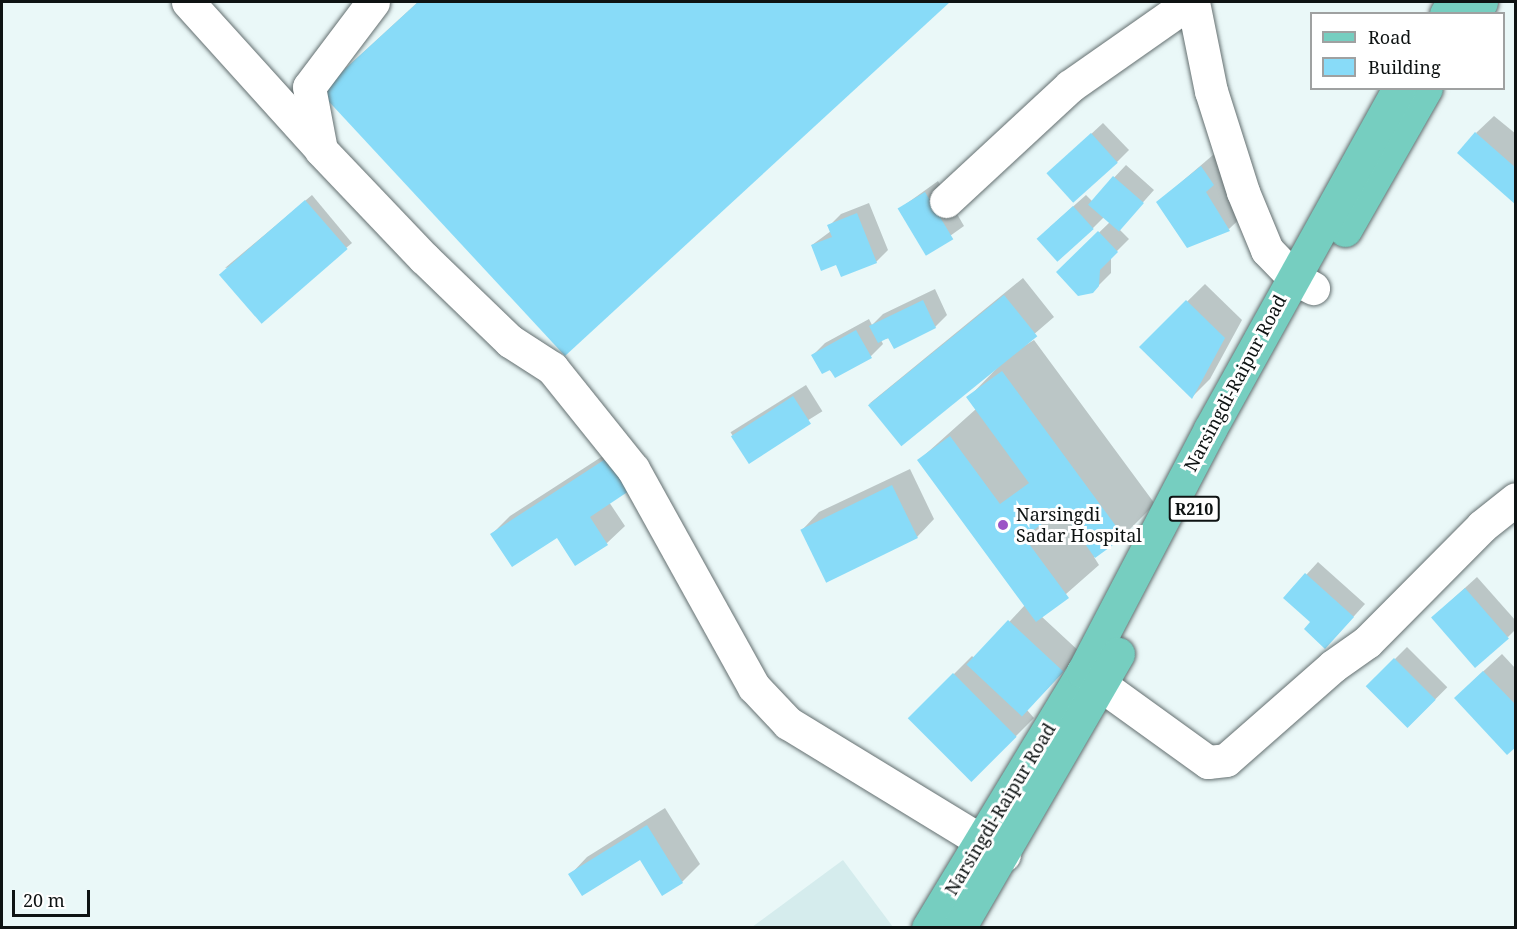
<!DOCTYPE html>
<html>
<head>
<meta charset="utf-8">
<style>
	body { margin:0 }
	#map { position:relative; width:1517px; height:929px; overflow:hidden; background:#eaf8f8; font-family:"Noto Serif",serif }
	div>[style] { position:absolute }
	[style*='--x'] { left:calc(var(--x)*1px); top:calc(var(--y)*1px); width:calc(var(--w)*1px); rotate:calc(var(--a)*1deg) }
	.built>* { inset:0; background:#d5eced }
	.shadow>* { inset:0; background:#0003; transform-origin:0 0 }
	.building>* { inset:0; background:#88dbf8; transform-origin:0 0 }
	.roads { filter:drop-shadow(0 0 2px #646f70) drop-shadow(0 0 2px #646f70) }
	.minor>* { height:33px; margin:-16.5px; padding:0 16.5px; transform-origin:16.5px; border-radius:16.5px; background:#fff }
	.major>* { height:33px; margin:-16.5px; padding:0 16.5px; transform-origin:16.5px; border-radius:16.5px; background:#76cec0 }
	.dots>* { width:16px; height:16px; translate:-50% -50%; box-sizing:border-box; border:3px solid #fff; border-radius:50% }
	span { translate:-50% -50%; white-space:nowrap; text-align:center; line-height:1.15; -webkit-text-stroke:6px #fff; paint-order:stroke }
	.shield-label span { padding:2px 4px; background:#fff; border:2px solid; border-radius:4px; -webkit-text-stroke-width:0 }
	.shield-label { font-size:16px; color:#0e1313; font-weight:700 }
	.street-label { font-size:18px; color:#0e1313 }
	.poi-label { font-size:18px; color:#0e1313 }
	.left { translate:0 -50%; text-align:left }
	.frame { position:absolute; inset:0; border:3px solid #0e1313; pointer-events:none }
	.legend { position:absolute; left:1310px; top:12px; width:195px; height:78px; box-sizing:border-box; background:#fff; border:2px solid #9fa1a1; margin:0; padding:8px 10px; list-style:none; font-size:18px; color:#0e1313 }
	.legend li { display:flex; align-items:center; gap:12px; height:30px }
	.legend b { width:30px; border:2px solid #9fa1a1 }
	.scale { position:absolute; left:12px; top:890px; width:78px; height:27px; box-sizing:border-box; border:3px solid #0e1313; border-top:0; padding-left:8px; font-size:18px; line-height:21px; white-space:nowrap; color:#0e1313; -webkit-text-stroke:4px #fff; paint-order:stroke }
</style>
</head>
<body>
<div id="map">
	<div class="built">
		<i style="clip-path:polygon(843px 860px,893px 927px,752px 927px)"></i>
	</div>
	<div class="shadow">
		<i style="clip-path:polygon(418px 2px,948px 2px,565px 354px,345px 69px)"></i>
		<i style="clip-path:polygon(1494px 116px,1516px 134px,1516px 203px,1476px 133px)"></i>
		<i style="clip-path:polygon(1103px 123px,1129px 150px,1117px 162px,1061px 162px)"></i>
		<i style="clip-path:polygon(1220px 149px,1247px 212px,1229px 229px,1158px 202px)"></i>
		<i style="clip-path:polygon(1126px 165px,1154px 190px,1119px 229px,1129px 239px,1111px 257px,1111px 273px,1092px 292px,1058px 272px,1110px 222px,1104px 217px,1093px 228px,1050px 227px,1086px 195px,1092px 201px)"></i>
		<i style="clip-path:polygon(938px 181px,964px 226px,926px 253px,899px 209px)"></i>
		<i style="clip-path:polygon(312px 195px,352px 243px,346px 248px,225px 268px)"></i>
		<i style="clip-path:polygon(869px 203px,888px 250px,876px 262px,812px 245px,831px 231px,829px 226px,841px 214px)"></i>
		<i style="clip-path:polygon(1023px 278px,1054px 317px,1011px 354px,1034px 340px,1155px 504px,1123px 536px,1094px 557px,1099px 565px,1041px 616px,1081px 653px,1027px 710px,1034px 718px,973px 779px,910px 718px,972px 656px,975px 659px,1025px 605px,919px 460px,976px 409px,968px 398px,999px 366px,869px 404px)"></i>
		<i style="clip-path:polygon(1205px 284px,1242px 320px,1210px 379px,1192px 397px,1141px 347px)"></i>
		<i style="clip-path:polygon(935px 289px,947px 315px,935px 327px,881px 340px,883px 344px,871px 356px,836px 376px,813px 355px,825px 343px,869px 319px,872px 325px,883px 314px)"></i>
		<i style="left:806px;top:385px;width:31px;height:89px;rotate:58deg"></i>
		<i style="clip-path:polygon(626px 441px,609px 502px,625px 526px,607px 543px,557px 536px,492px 534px,510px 516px)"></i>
		<i style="clip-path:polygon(910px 469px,934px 519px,917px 537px,802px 530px,819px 512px)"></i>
		<i style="clip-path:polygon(1318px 562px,1365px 604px,1337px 635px,1312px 622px,1285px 598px)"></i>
		<i style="clip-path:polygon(1477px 577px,1516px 621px,1516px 629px,1508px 637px,1433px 617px)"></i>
		<i style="left:1407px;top:647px;width:57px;height:55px;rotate:45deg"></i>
		<i style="clip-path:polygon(1502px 654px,1516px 669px,1516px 745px,1474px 680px)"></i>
		<i style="clip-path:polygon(665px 808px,700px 864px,682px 882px,641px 858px,570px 875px,587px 857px)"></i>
	</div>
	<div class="building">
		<i style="clip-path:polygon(418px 2px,950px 2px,565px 356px,320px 92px)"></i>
		<i style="clip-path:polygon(1475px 132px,1516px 168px,1516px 205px,1457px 153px)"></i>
		<i style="left:1091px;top:133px;width:40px;height:60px;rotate:48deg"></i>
		<i style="clip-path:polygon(1201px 166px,1214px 185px,1206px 192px,1230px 231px,1187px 248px,1156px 202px)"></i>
		<i style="left:1113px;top:176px;width:41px;height:38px;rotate:41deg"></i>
		<i style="left:925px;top:192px;width:55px;height:32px;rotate:59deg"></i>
		<i style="left:305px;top:200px;width:65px;height:114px;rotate:49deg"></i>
		<i style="left:1073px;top:206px;width:31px;height:49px;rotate:48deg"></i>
		<i style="clip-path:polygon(857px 213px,877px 263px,841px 277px,836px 265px,821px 271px,811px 245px,832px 237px,827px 225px)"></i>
		<i style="clip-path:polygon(1098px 231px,1118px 252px,1100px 270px,1099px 286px,1093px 293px,1078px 296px,1056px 272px)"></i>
		<i style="left:1004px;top:295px;width:53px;height:175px;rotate:51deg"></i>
		<i style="clip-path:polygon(923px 300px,936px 328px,894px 349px,888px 338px,878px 343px,869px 326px)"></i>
		<i style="clip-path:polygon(1186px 300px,1225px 338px,1192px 399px,1139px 347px)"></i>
		<i style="clip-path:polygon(856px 330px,872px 358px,835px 378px,830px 370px,822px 374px,811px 355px)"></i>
		<i style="clip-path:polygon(1002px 371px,1124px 537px,1095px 558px,1061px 510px,1024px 537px,1069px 598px,1036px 622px,917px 460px,950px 436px,1000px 504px,1029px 483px,966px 397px)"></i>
		<i style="left:793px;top:396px;width:33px;height:74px;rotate:57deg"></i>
		<i style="clip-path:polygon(607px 458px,629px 491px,590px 517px,608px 545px,575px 566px,557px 538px,512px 567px,490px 534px)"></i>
		<i style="left:892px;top:485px;width:59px;height:102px;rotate:64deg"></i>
		<i style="clip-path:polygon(1305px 573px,1354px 617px,1325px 649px,1304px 629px,1310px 622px,1283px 598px)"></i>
		<i style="left:1465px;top:588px;width:67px;height:45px;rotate:49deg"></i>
		<i style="left:1008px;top:620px;width:76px;height:61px;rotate:43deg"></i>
		<i style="left:1394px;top:658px;width:59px;height:40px;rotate:45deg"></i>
		<i style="clip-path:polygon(1483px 671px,1516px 705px,1516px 747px,1507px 755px,1454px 698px)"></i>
		<i style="left:953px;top:673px;width:90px;height:64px;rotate:45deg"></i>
		<i style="clip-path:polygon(647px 825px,683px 883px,662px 896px,640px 860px,582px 896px,568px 874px)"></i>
	</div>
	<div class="roads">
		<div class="minor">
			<i style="--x:188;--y:2;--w:197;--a:47.9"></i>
			<i style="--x:373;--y:2;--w:106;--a:127"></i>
			<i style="--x:309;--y:87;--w:64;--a:79.2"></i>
			<i style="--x:321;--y:150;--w:149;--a:46.4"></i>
			<i style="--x:424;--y:258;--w:120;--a:44"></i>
			<i style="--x:510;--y:341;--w:50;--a:32.7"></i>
			<i style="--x:552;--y:368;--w:129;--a:51.3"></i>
			<i style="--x:633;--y:469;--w:249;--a:61"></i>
			<i style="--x:754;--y:687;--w:50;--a:46.6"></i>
			<i style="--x:788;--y:723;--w:253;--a:31.4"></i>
			<i style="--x:1193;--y:2;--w:91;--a:78.6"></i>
			<i style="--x:1211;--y:91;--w:106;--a:72.4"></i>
			<i style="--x:1243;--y:192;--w:63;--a:67.5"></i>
			<i style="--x:1267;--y:250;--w:37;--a:46"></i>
			<i style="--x:1293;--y:277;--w:23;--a:29"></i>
			<i style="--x:946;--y:201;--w:169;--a:-42.8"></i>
			<i style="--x:1070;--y:86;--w:146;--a:-35"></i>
			<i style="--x:1083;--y:672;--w:154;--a:35.8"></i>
			<i style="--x:1208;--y:762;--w:18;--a:-6"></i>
			<i style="--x:1226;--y:760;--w:142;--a:-41.3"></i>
			<i style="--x:1333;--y:666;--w:42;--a:-35.2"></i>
			<i style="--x:1367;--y:642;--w:163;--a:-45.2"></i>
			<i style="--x:1482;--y:526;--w:43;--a:-38.5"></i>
		</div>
		<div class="major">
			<i style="--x:1446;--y:14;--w:14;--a:-60"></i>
			<i style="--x:1474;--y:14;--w:14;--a:-60"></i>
			<i style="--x:1345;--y:230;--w:163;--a:-60.3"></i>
			<i style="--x:928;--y:928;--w:299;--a:-58.8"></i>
			<i style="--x:1083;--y:672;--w:274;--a:-62.4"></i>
			<i style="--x:1210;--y:429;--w:390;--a:-61"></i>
			<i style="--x:959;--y:928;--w:317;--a:-59.9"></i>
		</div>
	</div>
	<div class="dots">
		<i style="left:1003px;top:525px;background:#9b53c6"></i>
	</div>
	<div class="shield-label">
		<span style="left:1194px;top:509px">R210</span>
	</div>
	<div class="street-label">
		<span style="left:1235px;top:383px;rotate:-62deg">Narsingdi-Raipur Road</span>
		<span style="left:1000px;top:809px;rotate:-59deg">Narsingdi-Raipur Road</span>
	</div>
	<div class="poi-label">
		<span class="left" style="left:1016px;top:525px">Narsingdi<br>Sadar Hospital</span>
	</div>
	<div class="frame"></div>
	<ul class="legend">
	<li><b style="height:8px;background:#76cec0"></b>Road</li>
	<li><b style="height:16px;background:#88dbf8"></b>Building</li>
	</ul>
	<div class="scale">20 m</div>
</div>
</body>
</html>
